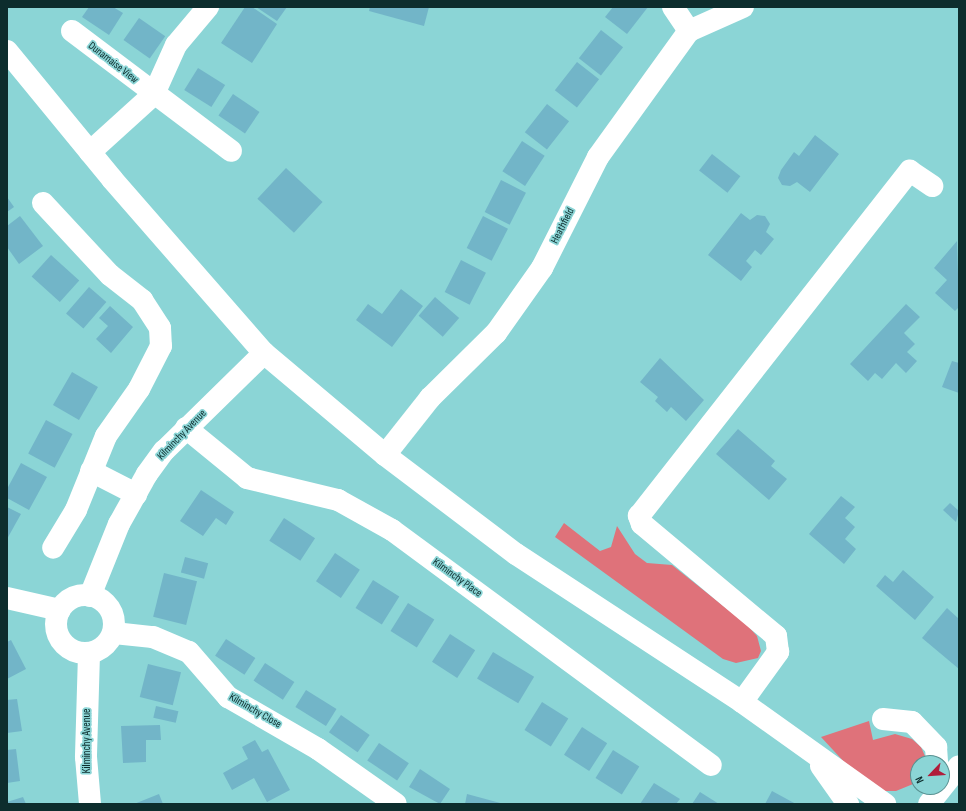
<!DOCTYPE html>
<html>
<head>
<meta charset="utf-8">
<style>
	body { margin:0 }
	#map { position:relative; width:966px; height:811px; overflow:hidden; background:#8bd5d6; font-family:"Sofia Sans Condensed",sans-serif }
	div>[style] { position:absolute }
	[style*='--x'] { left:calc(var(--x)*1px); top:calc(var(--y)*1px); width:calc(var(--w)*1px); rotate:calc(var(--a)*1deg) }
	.green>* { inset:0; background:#df727a }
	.building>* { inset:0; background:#72b5c8; transform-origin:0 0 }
	.minor>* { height:22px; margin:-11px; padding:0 11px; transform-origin:11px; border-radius:11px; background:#fff }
	.minor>.ring { margin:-11px; padding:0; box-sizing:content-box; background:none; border:22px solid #fff; border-radius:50% }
	.major>* { height:22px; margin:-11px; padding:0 11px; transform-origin:11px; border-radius:11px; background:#fff }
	span { translate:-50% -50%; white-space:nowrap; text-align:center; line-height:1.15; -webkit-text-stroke:3.5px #8bd5d6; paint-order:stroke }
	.street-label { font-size:11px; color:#0d2d2d }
	.frame { position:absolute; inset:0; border:8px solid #0d2d2d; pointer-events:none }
	.north { position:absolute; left:910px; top:755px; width:40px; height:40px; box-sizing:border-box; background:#8bd5d6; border:1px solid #599292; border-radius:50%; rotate:245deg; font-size:11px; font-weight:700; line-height:16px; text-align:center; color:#0d2d2d }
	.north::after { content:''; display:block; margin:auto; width:14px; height:18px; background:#b01d3b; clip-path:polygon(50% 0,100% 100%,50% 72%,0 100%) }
</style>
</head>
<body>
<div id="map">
	<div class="green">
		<i style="clip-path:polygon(564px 523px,600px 551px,611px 547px,617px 526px,635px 554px,647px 563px,672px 565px,746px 624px,757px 636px,761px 651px,758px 658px,736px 663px,723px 659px,555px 537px)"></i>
		<i style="clip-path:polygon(869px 721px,873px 740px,895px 734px,912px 739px,921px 747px,928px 763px,918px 763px,918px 782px,896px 791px,882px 791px,846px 764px,821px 737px)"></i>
	</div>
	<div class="building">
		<i style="clip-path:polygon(89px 7px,113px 7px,123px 13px,109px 35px,82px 17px)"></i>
		<i style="clip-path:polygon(245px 7px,252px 7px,277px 24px,252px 63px,221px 43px)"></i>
		<i style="clip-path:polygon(256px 7px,287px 7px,277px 21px)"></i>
		<i style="clip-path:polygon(370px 7px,429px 7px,424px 26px,369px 11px)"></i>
		<i style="clip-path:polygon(613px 7px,648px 7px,627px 34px,605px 17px)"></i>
		<i style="left:139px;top:18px;width:32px;height:27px;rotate:35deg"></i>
		<i style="left:601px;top:30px;width:28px;height:36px;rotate:38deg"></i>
		<i style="left:577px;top:62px;width:28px;height:36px;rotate:38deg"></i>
		<i style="left:198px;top:68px;width:32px;height:26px;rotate:32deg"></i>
		<i style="left:233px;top:94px;width:32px;height:26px;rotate:34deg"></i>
		<i style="left:547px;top:104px;width:28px;height:36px;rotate:38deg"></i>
		<i style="clip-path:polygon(815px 135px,839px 154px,810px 192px,797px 182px,790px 186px,782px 185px,778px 178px,781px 170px,794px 152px,799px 156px)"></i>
		<i style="left:522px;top:141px;width:27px;height:36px;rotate:33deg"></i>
		<i style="left:712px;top:154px;width:36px;height:21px;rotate:38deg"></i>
		<i style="left:286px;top:168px;width:50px;height:42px;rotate:43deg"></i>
		<i style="left:501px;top:180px;width:28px;height:36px;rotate:27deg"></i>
		<i style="clip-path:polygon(7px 197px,14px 207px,7px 212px)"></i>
		<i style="clip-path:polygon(741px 213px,750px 220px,757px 215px,765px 216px,770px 224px,766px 232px,774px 239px,761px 255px,755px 250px,746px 261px,752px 267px,741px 281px,708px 255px)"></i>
		<i style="clip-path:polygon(20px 216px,43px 246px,19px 264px,7px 247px,7px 226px)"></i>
		<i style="left:483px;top:216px;width:28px;height:36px;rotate:27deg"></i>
		<i style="clip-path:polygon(957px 241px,959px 307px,955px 311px,935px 293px,947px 280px,934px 268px)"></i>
		<i style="left:51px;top:255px;width:38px;height:29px;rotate:42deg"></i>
		<i style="left:461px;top:260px;width:28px;height:36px;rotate:27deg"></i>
		<i style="left:89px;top:287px;width:23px;height:35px;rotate:41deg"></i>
		<i style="clip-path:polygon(401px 289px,423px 306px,392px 347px,356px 320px,368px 304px,382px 314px)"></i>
		<i style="left:435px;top:297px;width:32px;height:25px;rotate:41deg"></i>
		<i style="clip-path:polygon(906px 304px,920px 317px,904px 333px,915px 344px,907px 352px,917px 361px,906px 373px,896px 363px,882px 379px,875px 373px,868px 381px,850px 364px)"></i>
		<i style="clip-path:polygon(110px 306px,133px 327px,111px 353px,96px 339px,108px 326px,99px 318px)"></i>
		<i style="clip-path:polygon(660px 358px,704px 400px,686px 421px,671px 407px,667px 412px,655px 401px,658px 397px,640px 382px)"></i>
		<i style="clip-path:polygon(952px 361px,959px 363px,959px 393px,942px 387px)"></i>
		<i style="left:72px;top:372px;width:30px;height:38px;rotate:30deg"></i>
		<i style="left:46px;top:420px;width:30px;height:38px;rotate:28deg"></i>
		<i style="clip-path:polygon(738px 429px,775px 461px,771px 466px,787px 479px,769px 500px,716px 454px)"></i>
		<i style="clip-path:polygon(21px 463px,47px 477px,29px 510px,7px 498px,7px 489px)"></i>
		<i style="clip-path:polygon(201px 490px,234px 512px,226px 525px,216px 518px,203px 536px,180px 521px)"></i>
		<i style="clip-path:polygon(841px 496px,855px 507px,845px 518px,855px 527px,845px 539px,856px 549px,844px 564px,809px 534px)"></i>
		<i style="clip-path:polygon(950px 503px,959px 511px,956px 522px,943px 510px)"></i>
		<i style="clip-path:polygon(7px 507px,21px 514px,7px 539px)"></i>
		<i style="left:284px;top:518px;width:37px;height:27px;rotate:33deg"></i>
		<i style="left:335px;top:553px;width:30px;height:34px;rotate:34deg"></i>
		<i style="left:185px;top:557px;width:24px;height:16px;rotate:15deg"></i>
		<i style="clip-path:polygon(903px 570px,934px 597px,915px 620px,876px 586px,885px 575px,893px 582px)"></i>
		<i style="left:164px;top:573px;width:34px;height:45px;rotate:14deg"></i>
		<i style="left:373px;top:580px;width:31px;height:33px;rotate:32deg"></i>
		<i style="left:408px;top:603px;width:31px;height:33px;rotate:32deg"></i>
		<i style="clip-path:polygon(947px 608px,959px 619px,959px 669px,922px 638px)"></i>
		<i style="left:450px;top:634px;width:30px;height:33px;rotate:33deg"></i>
		<i style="left:226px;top:639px;width:35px;height:20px;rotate:33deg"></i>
		<i style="clip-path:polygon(11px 640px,26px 669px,7px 679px,7px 642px)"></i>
		<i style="left:493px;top:652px;width:48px;height:31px;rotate:31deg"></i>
		<i style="left:265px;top:663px;width:35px;height:21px;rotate:33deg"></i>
		<i style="left:148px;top:664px;width:34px;height:34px;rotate:14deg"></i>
		<i style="left:306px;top:690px;width:36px;height:20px;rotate:32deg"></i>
		<i style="clip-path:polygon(17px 699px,22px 731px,7px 733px,7px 700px)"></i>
		<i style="left:542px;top:702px;width:31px;height:33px;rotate:32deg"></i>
		<i style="left:156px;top:706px;width:23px;height:12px;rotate:13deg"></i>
		<i style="left:341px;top:715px;width:35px;height:21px;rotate:35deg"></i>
		<i style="clip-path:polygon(160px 725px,161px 740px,146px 740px,146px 762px,123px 763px,121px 726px)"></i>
		<i style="left:582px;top:727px;width:30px;height:33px;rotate:33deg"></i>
		<i style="clip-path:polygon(255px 740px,262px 752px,268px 749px,290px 790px,267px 802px,254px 778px,232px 790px,223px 773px,248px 759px,242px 747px)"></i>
		<i style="left:379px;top:743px;width:36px;height:21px;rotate:34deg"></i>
		<i style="clip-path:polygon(16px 749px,20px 781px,7px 783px,7px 750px)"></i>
		<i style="left:613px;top:750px;width:31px;height:33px;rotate:32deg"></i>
		<i style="clip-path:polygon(420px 769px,450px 789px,440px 804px,409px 787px)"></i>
		<i style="clip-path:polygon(654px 783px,680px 799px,676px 804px,640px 804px)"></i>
		<i style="clip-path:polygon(772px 791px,796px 804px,765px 804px)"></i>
		<i style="clip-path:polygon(700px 792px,719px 804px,692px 804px)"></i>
		<i style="clip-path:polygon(159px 794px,163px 804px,134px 804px)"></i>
		<i style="clip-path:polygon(467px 794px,504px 804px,465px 804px)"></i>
		<i style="clip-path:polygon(23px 797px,26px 804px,7px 804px,7px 802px)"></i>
	</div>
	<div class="minor">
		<i style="--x:673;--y:7;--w:29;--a:56"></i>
		<i style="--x:72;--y:31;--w:199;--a:37"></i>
		<i style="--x:90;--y:152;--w:86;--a:-42.2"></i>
		<i style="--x:154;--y:94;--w:54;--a:-65.8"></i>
		<i style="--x:176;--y:45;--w:50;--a:-49.9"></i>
		<i style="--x:43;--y:203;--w:98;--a:47.1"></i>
		<i style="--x:110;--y:275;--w:41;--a:38"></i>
		<i style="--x:142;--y:300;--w:33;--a:57"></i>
		<i style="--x:160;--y:328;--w:18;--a:87"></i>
		<i style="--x:161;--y:346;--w:48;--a:117.1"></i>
		<i style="--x:139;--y:389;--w:57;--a:125.1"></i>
		<i style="--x:106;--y:436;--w:80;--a:112.1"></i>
		<i style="--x:76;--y:510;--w:44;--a:121.2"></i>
		<i style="--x:186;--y:428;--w:79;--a:39.3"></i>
		<i style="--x:247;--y:478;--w:94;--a:13.6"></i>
		<i style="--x:338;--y:500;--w:62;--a:29.1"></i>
		<i style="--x:392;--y:530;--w:396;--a:36.4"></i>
		<i style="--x:385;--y:455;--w:73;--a:-51.7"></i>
		<i style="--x:430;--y:398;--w:93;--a:-44.6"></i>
		<i style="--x:496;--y:333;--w:80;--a:-54.7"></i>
		<i style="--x:542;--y:268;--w:124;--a:-63.2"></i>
		<i style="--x:598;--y:157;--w:155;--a:-54.2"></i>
		<i style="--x:689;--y:31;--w:59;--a:-24"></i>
		<i style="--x:91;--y:471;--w:51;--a:27.1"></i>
		<i class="ring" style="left:56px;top:595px;width:36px;height:36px"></i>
		<i style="--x:90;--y:596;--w:78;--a:-68.1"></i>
		<i style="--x:119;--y:524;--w:57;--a:-60.8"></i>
		<i style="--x:147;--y:474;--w:29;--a:-54"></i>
		<i style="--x:164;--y:451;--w:140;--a:-44.4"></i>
		<i style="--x:7;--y:598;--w:54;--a:12.8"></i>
		<i style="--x:114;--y:633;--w:39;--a:6"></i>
		<i style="--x:153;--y:637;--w:39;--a:23"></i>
		<i style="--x:189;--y:652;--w:60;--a:49.1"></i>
		<i style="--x:228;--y:697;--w:104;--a:30"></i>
		<i style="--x:318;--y:749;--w:95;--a:35.2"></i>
		<i style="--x:89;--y:654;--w:103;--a:91.7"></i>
		<i style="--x:86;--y:757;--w:47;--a:85.1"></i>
		<i style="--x:742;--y:702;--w:62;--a:-54.2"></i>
		<i style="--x:778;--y:652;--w:16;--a:-97"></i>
		<i style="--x:776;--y:636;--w:175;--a:-140.1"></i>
		<i style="--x:642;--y:524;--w:9;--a:-111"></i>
		<i style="--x:639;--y:516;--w:439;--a:-51.9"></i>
		<i style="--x:910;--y:171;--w:27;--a:34"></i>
		<i style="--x:883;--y:719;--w:29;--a:6"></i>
		<i style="--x:912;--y:722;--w:35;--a:46"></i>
		<i style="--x:936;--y:747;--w:16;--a:86"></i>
		<i style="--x:929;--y:804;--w:48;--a:-51.7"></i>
	</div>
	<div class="major">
		<i style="--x:7;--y:51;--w:166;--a:50.6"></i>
		<i style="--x:112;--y:179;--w:231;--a:48.9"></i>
		<i style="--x:264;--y:353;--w:158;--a:40.1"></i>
		<i style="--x:385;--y:455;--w:164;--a:37.1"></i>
		<i style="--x:516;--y:554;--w:270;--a:33.2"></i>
		<i style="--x:742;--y:702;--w:176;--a:35.5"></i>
		<i style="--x:821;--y:766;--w:47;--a:54.6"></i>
	</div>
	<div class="street-label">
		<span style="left:113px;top:63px;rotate:38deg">Dunamaise View</span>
		<span style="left:563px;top:226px;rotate:-63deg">Heathfield</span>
		<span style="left:182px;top:435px;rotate:-46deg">Kilminchy Avenue</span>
		<span style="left:457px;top:578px;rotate:36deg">Kilminchy Place</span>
		<span style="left:255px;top:711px;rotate:30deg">Kilminchy Close</span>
		<span style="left:87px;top:741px;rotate:-90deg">Kilminchy Avenue</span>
	</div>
	<div class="frame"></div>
	<div class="north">N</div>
</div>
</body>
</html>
